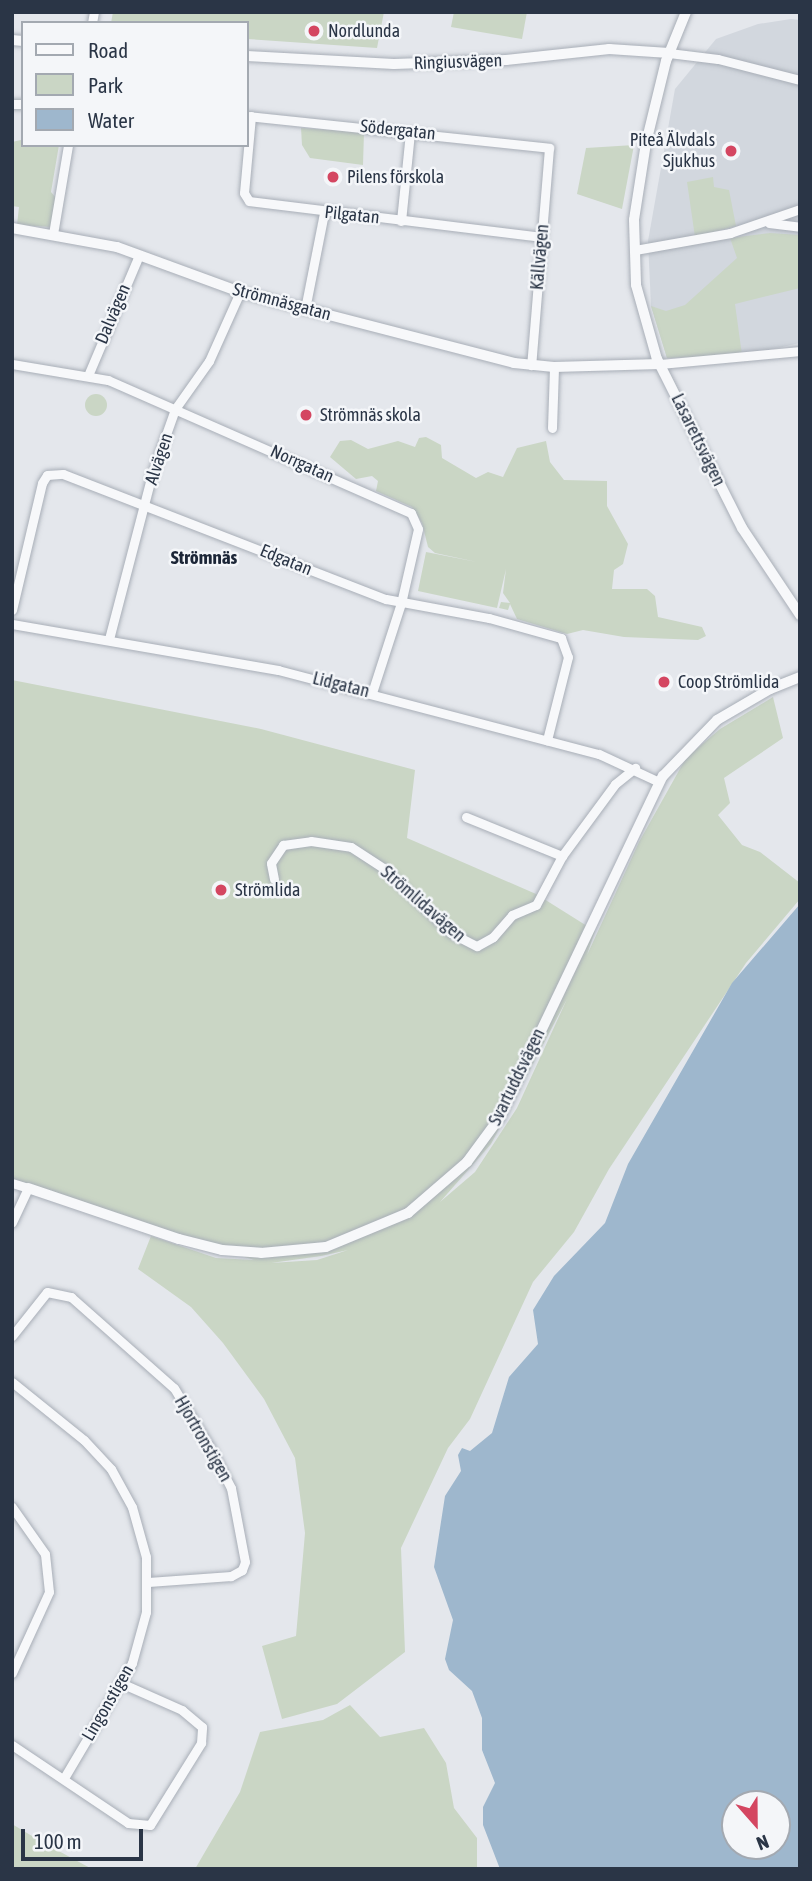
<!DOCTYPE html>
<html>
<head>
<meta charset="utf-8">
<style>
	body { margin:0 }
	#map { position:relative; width:812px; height:1881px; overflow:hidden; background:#e4e7ec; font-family:"Asap Condensed",sans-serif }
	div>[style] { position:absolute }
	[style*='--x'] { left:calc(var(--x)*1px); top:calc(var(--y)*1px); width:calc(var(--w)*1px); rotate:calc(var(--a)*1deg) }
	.built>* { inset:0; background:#d2d7de }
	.green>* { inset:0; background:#cad6c5 }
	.round { border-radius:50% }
	.water>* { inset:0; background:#9eb7cd }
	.roads { filter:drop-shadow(0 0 2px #a8aeb7) drop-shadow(0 0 2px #a8aeb7) }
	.minor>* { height:9px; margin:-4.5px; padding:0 4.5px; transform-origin:4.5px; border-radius:4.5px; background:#f7f8fa }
	.tertiary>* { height:10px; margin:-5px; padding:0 5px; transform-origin:5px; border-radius:5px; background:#f7f8fa }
	.dots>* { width:19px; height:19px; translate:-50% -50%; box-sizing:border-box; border:4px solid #f4f6f9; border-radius:50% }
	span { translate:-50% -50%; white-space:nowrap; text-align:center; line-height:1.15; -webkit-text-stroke:5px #f4f6f9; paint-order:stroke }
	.poi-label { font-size:18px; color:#2a3546 }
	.left { translate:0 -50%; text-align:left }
	.right { translate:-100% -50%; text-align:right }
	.street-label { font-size:18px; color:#2a3546 }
	.neighbourhood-label { font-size:19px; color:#1c2637; font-weight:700 }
	.frame { position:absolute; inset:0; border:14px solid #2a3546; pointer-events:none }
	.legend { position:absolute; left:21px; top:21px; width:228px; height:126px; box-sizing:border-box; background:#f4f6f9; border:2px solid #a3a9b1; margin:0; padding:9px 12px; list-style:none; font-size:21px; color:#2a3546 }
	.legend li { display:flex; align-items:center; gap:14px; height:35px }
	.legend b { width:35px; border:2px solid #a3a9b1 }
	.north { position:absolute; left:721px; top:1790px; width:70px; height:70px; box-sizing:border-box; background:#f4f6f9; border:2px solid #a3a9b1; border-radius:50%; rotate:159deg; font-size:19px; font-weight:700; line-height:28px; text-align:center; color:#2a3546 }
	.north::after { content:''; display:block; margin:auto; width:24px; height:32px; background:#d44661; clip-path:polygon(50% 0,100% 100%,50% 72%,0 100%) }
	.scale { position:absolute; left:21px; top:1829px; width:122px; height:32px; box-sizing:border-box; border:4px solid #2a3546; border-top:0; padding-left:9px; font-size:21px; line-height:24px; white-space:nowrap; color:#2a3546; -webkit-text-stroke:5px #f4f6f9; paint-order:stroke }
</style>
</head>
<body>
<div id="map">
	<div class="built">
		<i style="clip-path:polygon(791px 19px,800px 20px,800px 343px,742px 356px,667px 358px,651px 306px,648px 241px,675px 89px,716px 39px,758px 24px)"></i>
	</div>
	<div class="green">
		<i style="clip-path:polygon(113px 12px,384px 12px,377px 48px,247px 39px,247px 23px,111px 23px)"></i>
		<i style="clip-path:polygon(454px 12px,527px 12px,522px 39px,451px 27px)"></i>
		<i style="clip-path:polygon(301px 128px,364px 132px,363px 165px,310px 158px,302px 145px)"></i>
		<i style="clip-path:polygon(23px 131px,23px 145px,59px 145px,51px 192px,57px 199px,52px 227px,17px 225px,19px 207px,12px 206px,12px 142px,21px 140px)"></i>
		<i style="clip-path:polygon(634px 145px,622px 209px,577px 194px,586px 148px)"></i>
		<i style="clip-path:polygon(713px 177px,714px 187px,729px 190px,736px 226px,695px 237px,687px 182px)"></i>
		<i style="clip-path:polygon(770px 233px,800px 235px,800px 288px,735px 304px,742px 355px,667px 358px,651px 306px,666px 311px,685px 305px,737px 258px,730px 238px)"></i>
		<i class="round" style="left:85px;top:394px;width:22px;height:22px"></i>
		<i style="clip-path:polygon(426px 437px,441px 445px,442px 458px,476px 478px,488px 472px,503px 477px,517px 448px,546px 441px,550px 462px,564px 480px,607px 481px,607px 506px,628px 544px,623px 564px,614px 570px,612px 589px,647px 589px,655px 596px,658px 617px,702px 627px,706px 636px,698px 640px,624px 637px,583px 630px,567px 634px,517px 619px,510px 604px,508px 610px,499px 608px,501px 602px,510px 603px,503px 593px,506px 569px,497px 608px,418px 591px,426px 552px,477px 562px,435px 553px,428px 547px,422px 523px,412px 507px,376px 491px,378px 481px,372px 476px,356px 479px,330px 457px,340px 441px,351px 440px,368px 449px,398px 441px,415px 447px,419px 438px)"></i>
		<i style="clip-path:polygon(evenodd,12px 680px,261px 729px,415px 770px,407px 838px,536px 894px,595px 931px,587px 955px,639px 842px,686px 758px,720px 729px,773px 697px,783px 738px,724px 778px,730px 803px,718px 815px,742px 845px,760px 852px,800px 883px,800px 899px,746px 963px,609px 1169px,574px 1232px,533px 1282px,470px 1419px,448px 1448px,401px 1548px,405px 1652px,337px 1704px,282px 1719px,262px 1646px,296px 1636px,305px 1533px,295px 1458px,264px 1399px,223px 1343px,191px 1307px,138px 1269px,151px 1236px,216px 1258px,254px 1260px,12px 1182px,12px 680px,567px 999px,517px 1108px,475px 1172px,440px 1202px,491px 1144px,567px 999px,12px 680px,348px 1250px,317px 1260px,271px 1263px,321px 1256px,348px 1250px)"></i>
		<i style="clip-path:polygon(350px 1705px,380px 1737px,424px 1728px,446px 1763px,454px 1808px,477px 1838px,477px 1869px,195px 1869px,240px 1792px,260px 1732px,323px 1720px)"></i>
		<i style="clip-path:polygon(12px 1824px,42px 1842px,92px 1869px,12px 1869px)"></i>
	</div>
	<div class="water">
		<i style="clip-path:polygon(evenodd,800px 904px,800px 1869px,500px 1869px,483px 1825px,483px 1807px,495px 1783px,482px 1750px,482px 1718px,472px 1691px,449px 1670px,445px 1659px,453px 1620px,434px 1567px,445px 1496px,461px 1471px,458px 1455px,462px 1448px,470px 1451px,492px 1433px,509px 1377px,538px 1344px,533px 1310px,554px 1276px,605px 1223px,628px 1164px,732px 983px,800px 904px,735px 1804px,777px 1804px,777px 1846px,735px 1846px,735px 1804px)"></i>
	</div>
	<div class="roads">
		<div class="minor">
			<i style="--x:92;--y:23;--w:11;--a:-80"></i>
			<i style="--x:669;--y:53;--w:49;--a:7"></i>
			<i style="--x:718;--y:59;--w:85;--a:14.4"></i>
			<i style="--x:12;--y:104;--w:11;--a:0"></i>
			<i style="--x:247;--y:116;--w:304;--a:6"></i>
			<i style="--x:549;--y:148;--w:218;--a:94.7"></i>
			<i style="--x:251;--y:116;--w:77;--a:95.2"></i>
			<i style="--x:244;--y:193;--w:9;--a:58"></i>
			<i style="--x:249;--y:201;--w:295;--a:7"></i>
			<i style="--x:401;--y:221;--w:89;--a:-84.2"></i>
			<i style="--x:769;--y:223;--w:31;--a:7"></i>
			<i style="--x:53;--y:234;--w:90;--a:-80.4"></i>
			<i style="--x:635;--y:250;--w:97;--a:-10.1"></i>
			<i style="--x:730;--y:233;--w:74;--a:-18.9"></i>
			<i style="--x:305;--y:309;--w:98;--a:-78.8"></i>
			<i style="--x:12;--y:364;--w:97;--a:9.5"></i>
			<i style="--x:108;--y:380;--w:331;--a:23.7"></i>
			<i style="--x:411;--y:513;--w:17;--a:66"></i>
			<i style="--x:418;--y:529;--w:76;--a:102.9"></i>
			<i style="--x:401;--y:603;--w:95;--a:107.9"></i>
			<i style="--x:660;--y:364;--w:141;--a:-5.3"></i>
			<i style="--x:89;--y:373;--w:128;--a:-67"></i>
			<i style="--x:552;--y:428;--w:61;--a:-88.1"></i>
			<i style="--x:12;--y:610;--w:130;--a:-76.7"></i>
			<i style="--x:42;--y:483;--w:9;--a:-58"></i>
			<i style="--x:47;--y:475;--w:16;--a:-4"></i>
			<i style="--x:63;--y:474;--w:346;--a:21.2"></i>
			<i style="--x:386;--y:599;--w:105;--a:10.5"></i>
			<i style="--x:489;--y:618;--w:75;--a:15.5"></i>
			<i style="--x:561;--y:638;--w:20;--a:70"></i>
			<i style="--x:568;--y:657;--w:86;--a:104.2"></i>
			<i style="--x:12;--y:624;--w:270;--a:9.8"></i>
			<i style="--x:278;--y:670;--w:332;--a:14.7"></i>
			<i style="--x:599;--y:754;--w:66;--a:25"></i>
			<i style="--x:109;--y:639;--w:171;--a:-75.4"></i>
			<i style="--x:152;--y:474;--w:69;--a:-70.5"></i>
			<i style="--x:175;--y:409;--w:59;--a:-54.7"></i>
			<i style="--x:209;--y:361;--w:76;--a:-65.8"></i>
			<i style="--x:466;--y:817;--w:104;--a:22.1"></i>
			<i style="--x:562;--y:856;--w:89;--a:-53.6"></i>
			<i style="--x:615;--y:784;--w:26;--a:-39"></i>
			<i style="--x:274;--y:879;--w:16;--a:-101"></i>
			<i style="--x:271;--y:863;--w:22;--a:-56"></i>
			<i style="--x:283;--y:845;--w:28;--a:-8"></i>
			<i style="--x:311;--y:841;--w:40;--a:8.5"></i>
			<i style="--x:351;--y:847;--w:38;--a:33"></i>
			<i style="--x:383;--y:868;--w:94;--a:43.7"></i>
			<i style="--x:451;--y:933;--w:29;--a:27"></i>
			<i style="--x:477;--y:946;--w:18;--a:-29"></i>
			<i style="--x:493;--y:937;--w:29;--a:-49"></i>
			<i style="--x:512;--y:915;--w:26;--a:-23"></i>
			<i style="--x:536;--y:905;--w:55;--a:-62"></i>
			<i style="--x:12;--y:1183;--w:17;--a:17"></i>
			<i style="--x:28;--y:1188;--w:38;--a:115"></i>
			<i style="--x:12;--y:1336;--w:56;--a:-51.5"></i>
			<i style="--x:47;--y:1292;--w:25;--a:12"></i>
			<i style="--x:71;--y:1297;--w:137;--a:41.5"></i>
			<i style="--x:174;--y:1388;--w:71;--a:58.8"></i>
			<i style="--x:211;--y:1449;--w:44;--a:62.9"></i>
			<i style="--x:231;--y:1488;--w:75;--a:79.3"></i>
			<i style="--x:245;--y:1562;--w:9;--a:111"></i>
			<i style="--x:242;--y:1570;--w:13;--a:151"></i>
			<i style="--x:231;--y:1576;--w:83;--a:175.9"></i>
			<i style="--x:12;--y:1382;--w:92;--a:38.9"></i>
			<i style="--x:84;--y:1440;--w:40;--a:47"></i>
			<i style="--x:111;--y:1469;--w:43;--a:61.1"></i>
			<i style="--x:132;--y:1507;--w:52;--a:74.4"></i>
			<i style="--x:146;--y:1557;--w:55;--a:90"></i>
			<i style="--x:146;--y:1612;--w:53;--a:105.4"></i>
			<i style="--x:132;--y:1663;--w:134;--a:120.6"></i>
			<i style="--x:12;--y:1507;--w:57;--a:54.9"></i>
			<i style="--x:45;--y:1554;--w:38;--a:84"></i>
			<i style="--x:49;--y:1592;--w:89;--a:114.6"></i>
			<i style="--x:12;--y:1745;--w:140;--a:33.9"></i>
			<i style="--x:128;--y:1823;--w:22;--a:5"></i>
			<i style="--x:150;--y:1825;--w:97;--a:-58.1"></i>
			<i style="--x:201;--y:1743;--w:16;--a:-86"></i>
			<i style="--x:202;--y:1727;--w:26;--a:-140"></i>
			<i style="--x:182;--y:1710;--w:64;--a:-156.2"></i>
		</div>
		<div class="tertiary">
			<i style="--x:686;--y:12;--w:53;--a:112.2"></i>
			<i style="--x:666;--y:61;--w:84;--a:103.7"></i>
			<i style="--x:646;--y:143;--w:78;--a:98.9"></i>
			<i style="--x:634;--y:220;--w:65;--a:88.2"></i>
			<i style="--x:636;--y:285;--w:77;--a:74.2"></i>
			<i style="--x:657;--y:359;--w:189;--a:63.3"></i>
			<i style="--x:742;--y:528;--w:105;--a:56.3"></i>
			<i style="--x:12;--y:40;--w:11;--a:5"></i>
			<i style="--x:247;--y:56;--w:147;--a:3.1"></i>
			<i style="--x:394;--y:64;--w:112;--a:-2"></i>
			<i style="--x:506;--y:60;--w:104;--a:-6.1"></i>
			<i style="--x:609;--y:49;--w:60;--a:3.8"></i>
			<i style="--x:12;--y:228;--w:107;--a:10.3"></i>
			<i style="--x:117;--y:247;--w:131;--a:20.1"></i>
			<i style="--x:240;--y:292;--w:283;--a:14.5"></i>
			<i style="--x:514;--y:363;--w:40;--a:5.7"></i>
			<i style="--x:554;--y:367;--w:106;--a:-1.6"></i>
			<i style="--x:28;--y:1188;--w:159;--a:18.7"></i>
			<i style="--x:179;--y:1239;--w:44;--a:14.3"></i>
			<i style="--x:222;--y:1250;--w:39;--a:4"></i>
			<i style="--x:261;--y:1253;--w:65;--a:-5.3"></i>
			<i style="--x:326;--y:1247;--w:89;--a:-22.5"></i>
			<i style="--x:408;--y:1213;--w:78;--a:-40.8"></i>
			<i style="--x:467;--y:1162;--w:56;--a:-53.7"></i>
			<i style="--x:500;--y:1117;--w:378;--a:-64.5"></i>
			<i style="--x:663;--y:776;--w:78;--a:-46"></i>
			<i style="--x:717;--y:720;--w:61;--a:-30.3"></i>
			<i style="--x:770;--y:689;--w:32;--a:-22"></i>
		</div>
	</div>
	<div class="dots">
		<i style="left:314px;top:31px;background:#d44661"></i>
		<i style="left:731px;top:151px;background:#d44661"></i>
		<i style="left:333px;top:177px;background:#d44661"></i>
		<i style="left:306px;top:415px;background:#d44661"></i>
		<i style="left:664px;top:682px;background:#d44661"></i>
		<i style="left:221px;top:890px;background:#d44661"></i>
	</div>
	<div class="poi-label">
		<span class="left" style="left:328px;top:31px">Nordlunda</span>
		<span class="right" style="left:715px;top:151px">Piteå Älvdals<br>Sjukhus</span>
		<span class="left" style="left:347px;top:177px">Pilens förskola</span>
		<span class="left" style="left:320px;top:415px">Strömnäs skola</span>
		<span class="left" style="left:678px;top:682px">Coop Strömlida</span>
		<span class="left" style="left:235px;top:890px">Strömlida</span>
	</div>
	<div class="street-label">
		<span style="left:458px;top:62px;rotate:-2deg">Ringiusvägen</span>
		<span style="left:398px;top:130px;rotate:6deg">Södergatan</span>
		<span style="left:352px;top:215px;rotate:6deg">Pilgatan</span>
		<span style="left:540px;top:257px;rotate:-85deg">Källvägen</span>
		<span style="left:282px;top:302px;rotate:15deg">Strömnäsgatan</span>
		<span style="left:113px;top:314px;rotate:-67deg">Dalvägen</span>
		<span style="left:698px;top:440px;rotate:64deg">Lasarettsvägen</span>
		<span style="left:159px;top:459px;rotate:-72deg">Alvägen</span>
		<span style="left:302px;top:464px;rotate:24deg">Norrgatan</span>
		<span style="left:286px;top:560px;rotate:22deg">Edgatan</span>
		<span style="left:341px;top:685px;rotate:14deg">Lidgatan</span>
		<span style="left:423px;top:904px;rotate:41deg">Strömlidavägen</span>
		<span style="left:517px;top:1077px;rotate:-64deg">Svartuddsvägen</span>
		<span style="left:203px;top:1439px;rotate:60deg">Hjortronstigen</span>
		<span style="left:108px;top:1703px;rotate:-60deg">Lingonstigen</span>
	</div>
	<div class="neighbourhood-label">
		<span style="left:204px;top:558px">Strömnäs</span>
	</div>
	<div class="frame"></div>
	<ul class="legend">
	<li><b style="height:9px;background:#f7f8fa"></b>Road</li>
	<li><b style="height:19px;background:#cad6c5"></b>Park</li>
	<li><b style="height:19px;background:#9eb7cd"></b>Water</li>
	</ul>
	<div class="north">N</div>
	<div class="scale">100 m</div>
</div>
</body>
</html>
